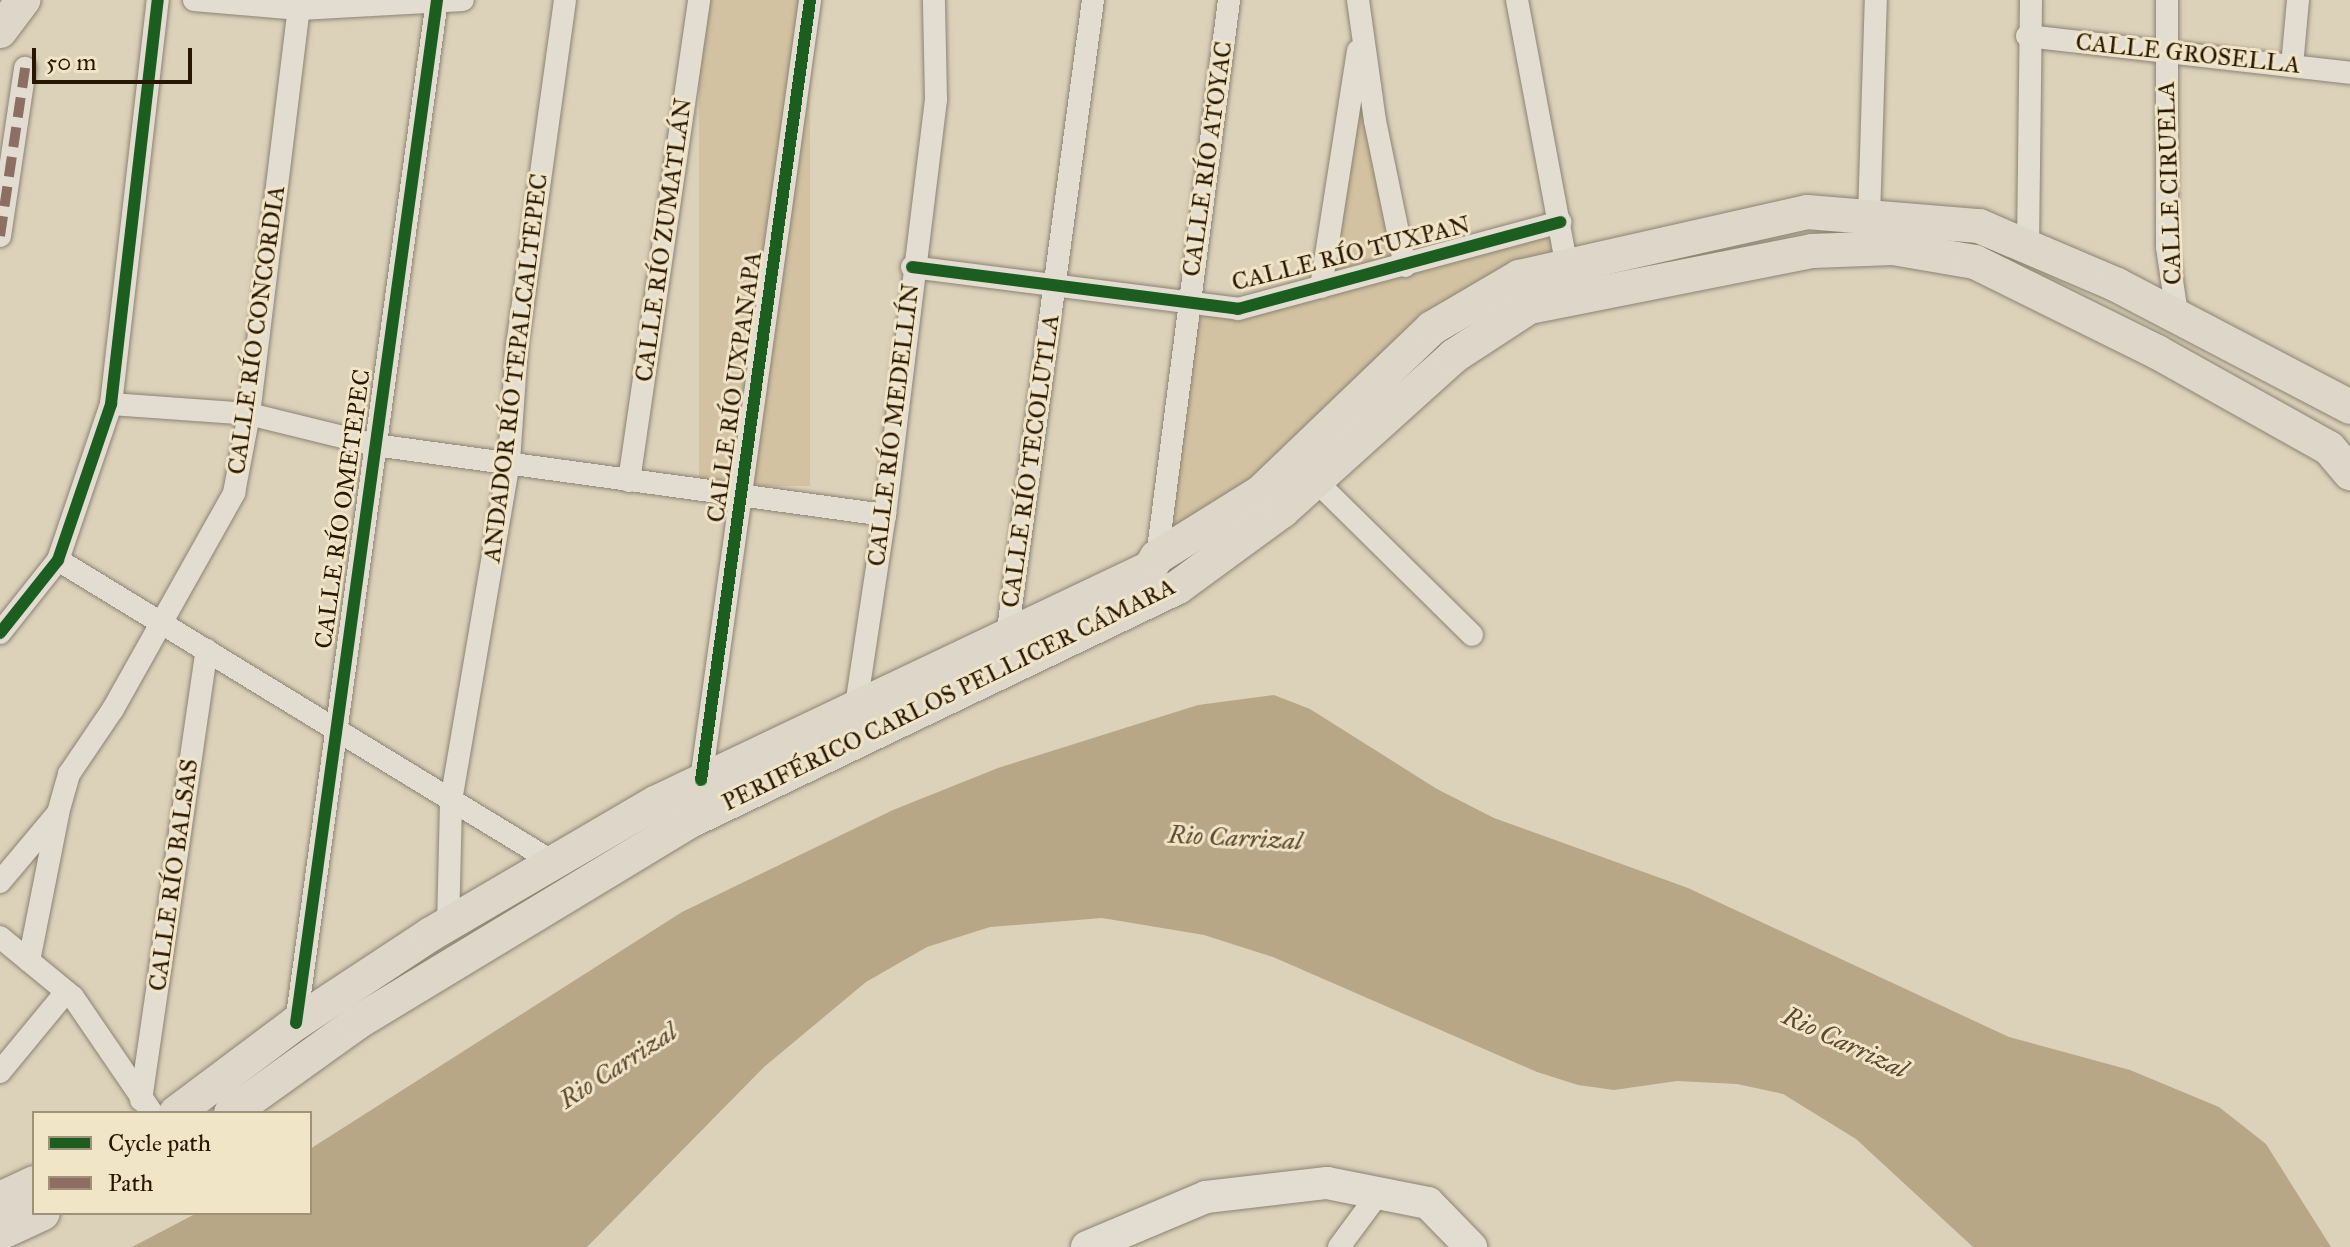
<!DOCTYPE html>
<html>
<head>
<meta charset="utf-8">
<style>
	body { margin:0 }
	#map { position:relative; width:2350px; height:1247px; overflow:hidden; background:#dcd1b9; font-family:"IM FELL Great Primer",serif }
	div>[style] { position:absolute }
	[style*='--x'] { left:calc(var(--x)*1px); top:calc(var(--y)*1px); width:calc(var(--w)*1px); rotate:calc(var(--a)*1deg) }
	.green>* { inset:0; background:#d2c2a1; transform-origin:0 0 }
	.water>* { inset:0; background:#b8a787 }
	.roads { filter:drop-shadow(0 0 2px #8c8373) drop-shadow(0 0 2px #8c8373) }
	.street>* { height:22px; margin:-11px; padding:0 11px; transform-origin:11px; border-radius:11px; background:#e3ddd1 }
	.secondary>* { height:32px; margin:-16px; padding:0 16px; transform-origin:16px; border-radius:16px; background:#e3ddd1 }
	.primary>* { height:34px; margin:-17px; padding:0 17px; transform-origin:17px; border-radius:17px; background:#ded7c9 }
	.quiet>* { height:10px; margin-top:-5px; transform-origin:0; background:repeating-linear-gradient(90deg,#8d6e63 0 20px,transparent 0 30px) }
	.cycleway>* { height:12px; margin:-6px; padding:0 6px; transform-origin:6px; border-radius:6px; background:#1b5e20 }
	span { translate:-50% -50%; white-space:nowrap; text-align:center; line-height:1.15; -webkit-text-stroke:6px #f1e5c8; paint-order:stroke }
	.street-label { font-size:24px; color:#271601 }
	.water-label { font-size:26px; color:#5b492e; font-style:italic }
	.legend { position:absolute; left:32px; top:1111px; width:280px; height:104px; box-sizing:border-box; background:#f1e5c8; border:2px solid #a09278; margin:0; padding:10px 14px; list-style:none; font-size:24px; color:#271601 }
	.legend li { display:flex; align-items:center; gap:16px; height:40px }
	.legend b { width:40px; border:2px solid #a09278 }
	.scale { position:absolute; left:32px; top:48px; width:160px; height:36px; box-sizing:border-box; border:4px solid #271601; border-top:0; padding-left:10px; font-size:24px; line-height:28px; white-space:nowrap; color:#271601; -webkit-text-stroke:6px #f1e5c8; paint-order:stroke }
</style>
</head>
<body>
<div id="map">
	<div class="green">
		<i style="left:699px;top:0;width:111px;height:486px"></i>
		<i style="clip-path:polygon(1362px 26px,1405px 265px,1560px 222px,1568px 263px,1519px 277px,1157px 557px,1190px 302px,1238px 309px,1321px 287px)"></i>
	</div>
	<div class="water">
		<i style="clip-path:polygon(1274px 695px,1310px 709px,1437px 789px,1494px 818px,1688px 888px,2009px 1037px,2130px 1070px,2219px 1107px,2266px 1144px,2331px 1247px,1973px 1247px,1856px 1139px,1783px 1094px,1737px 1084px,1677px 1081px,1614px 1090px,1578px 1085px,1537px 1072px,1273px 957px,1204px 935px,1102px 918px,990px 927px,927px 947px,866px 982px,764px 1067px,587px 1247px,132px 1247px,197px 1213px,310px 1213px,310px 1149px,682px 912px,893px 810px,998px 768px,1198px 705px)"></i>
	</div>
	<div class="roads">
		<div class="street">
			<i style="--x:194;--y:0;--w:106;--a:4.9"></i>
			<i style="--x:300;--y:9;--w:163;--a:-3.2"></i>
			<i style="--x:1358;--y:0;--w:122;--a:82"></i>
			<i style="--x:1375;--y:121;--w:148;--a:78.3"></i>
			<i style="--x:1517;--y:0;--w:283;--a:79.4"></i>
			<i style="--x:2167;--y:0;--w:247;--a:90"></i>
			<i style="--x:2167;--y:247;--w:68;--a:81.5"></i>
			<i style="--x:2027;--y:36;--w:325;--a:6.5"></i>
			<i style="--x:2292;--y:66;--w:66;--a:-84.8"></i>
			<i style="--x:1869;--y:217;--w:217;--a:-88.2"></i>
			<i style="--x:0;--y:236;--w:170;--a:-81.5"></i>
			<i style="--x:2028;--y:247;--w:247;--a:-89.3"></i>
			<i style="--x:912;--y:267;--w:329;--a:7.3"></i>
			<i style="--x:1238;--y:309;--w:334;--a:-15.1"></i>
			<i style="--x:1321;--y:287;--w:239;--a:-81.1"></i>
			<i style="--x:111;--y:404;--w:138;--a:4.1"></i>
			<i style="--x:249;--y:414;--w:130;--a:13.8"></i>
			<i style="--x:375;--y:445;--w:515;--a:7.82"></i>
			<i style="--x:629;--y:481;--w:486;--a:-81.7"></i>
			<i style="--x:1316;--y:481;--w:219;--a:44.6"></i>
			<i style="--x:1157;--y:557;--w:562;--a:-82.63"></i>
			<i style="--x:58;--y:560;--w:580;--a:31.39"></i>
			<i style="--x:0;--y:633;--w:93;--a:-51.5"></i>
			<i style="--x:58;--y:560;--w:165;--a:-71.2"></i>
			<i style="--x:111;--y:404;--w:407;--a:-83.4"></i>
			<i style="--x:1007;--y:637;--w:643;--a:-82.31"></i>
			<i style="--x:856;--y:706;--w:193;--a:-81.4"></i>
			<i style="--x:885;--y:515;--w:419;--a:-83"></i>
			<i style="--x:936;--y:99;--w:99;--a:-91.2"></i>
			<i style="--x:701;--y:780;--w:788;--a:-82.04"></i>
			<i style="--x:0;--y:882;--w:90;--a:-50"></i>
			<i style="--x:58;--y:813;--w:41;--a:-74.2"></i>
			<i style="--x:69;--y:774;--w:78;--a:-55.9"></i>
			<i style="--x:113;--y:709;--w:248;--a:-60.7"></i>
			<i style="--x:234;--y:493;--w:80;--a:-79.2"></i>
			<i style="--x:249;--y:414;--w:417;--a:-83"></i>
			<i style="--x:448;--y:926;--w:125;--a:-88.6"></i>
			<i style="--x:451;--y:801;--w:345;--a:-80.3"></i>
			<i style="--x:509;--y:461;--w:115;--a:-86"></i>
			<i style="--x:517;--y:346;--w:349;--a:-82.1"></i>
			<i style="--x:0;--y:937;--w:94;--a:39.4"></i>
			<i style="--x:73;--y:997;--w:140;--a:55.7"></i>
			<i style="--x:29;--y:961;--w:150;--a:-78.8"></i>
			<i style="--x:296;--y:1023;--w:1033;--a:-82.15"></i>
			<i style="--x:0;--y:1072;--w:104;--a:-50.5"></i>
			<i style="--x:141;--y:1100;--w:455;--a:-81.7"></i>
			<i style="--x:1339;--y:1247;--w:67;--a:-53.5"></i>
		</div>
		<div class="secondary">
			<i style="--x:1087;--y:1247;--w:129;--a:-22.8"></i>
			<i style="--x:1206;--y:1197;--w:122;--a:-6.6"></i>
			<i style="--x:1327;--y:1183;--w:103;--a:11.2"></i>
			<i style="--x:1428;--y:1203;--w:62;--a:45.7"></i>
		</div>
		<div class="primary">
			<i style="--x:0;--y:31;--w:39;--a:-53"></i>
			<i style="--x:176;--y:1113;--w:150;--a:-36.9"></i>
			<i style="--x:296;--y:1023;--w:162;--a:-33.4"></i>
			<i style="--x:431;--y:934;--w:259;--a:-30.3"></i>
			<i style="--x:655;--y:803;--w:548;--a:-25.4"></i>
			<i style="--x:1150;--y:568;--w:13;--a:-58"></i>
			<i style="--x:1157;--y:557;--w:123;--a:-32"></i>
			<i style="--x:1261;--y:492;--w:237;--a:-43.8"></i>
			<i style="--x:1432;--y:328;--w:101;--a:-30.4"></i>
			<i style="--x:1519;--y:277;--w:295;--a:-12.7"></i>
			<i style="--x:1807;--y:212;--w:173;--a:4.7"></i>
			<i style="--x:1979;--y:226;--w:150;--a:23.1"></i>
			<i style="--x:2117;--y:285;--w:263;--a:27.6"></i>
			<i style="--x:231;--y:1113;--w:156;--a:-35.6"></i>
			<i style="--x:358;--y:1022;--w:388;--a:-31.2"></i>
			<i style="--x:690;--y:821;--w:541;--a:-25.62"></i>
			<i style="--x:1178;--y:587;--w:129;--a:-36.2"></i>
			<i style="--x:1282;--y:511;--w:232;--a:-42"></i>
			<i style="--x:1454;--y:356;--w:90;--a:-33.2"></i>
			<i style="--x:1529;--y:307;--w:288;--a:-11.2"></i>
			<i style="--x:1812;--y:251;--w:81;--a:-2.1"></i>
			<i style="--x:1893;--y:248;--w:83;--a:9.7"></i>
			<i style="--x:1975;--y:262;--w:203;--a:26.3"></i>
			<i style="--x:2157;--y:352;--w:197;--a:29.2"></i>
			<i style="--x:2329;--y:448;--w:33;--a:50"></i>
			<i style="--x:0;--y:1199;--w:38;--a:-25"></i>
			<i style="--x:0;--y:1233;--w:47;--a:-24.9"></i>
		</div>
	</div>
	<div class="quiet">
		<i style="--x:0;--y:236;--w:170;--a:-81.5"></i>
	</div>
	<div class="cycleway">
		<i style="--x:912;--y:267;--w:329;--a:7.3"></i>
		<i style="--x:1238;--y:309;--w:334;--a:-15.1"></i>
		<i style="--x:0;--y:633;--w:93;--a:-51.5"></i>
		<i style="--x:58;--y:560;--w:165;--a:-71.2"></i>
		<i style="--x:111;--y:404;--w:407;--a:-83.4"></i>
		<i style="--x:701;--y:780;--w:788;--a:-82.04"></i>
		<i style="--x:296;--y:1023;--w:1033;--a:-82.15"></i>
	</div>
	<div class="street-label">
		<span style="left:2188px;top:54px;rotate:6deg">CALLE GROSELLA</span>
		<span style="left:1208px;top:159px;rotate:-82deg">CALLE RÍO ATOYAC</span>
		<span style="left:2170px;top:183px;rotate:-92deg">CALLE CIRUELA</span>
		<span style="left:664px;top:240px;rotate:-82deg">CALLE RÍO ZUMATLÁN</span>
		<span style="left:1351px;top:254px;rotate:-14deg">CALLE RÍO TUXPAN</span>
		<span style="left:257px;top:330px;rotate:-82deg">CALLE RÍO CONCORDIA</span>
		<span style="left:516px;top:368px;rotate:-83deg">ANDADOR RÍO TEPALCALTEPEC</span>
		<span style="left:735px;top:387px;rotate:-82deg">CALLE RÍO UXPANAPA</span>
		<span style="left:894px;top:425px;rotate:-83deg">CALLE RÍO MEDELLÍN</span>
		<span style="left:1031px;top:461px;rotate:-82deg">CALLE RÍO TECOLUTLA</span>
		<span style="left:343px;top:509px;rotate:-82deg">CALLE RÍO OMETEPEC</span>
		<span style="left:949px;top:695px;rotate:-26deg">PERIFÉRICO CARLOS PELLICER CÁMARA</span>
		<span style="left:174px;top:875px;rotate:-82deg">CALLE RÍO BALSAS</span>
	</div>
	<div class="water-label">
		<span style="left:1235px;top:838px;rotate:3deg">Rio Carrizal</span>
		<span style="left:1845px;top:1043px;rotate:25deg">Rio Carrizal</span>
		<span style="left:618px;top:1066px;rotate:-33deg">Rio Carrizal</span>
	</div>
	<ul class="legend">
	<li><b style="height:10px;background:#1b5e20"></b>Cycle path</li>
	<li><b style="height:10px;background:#8d6e63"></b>Path</li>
	</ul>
	<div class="scale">50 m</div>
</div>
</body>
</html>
